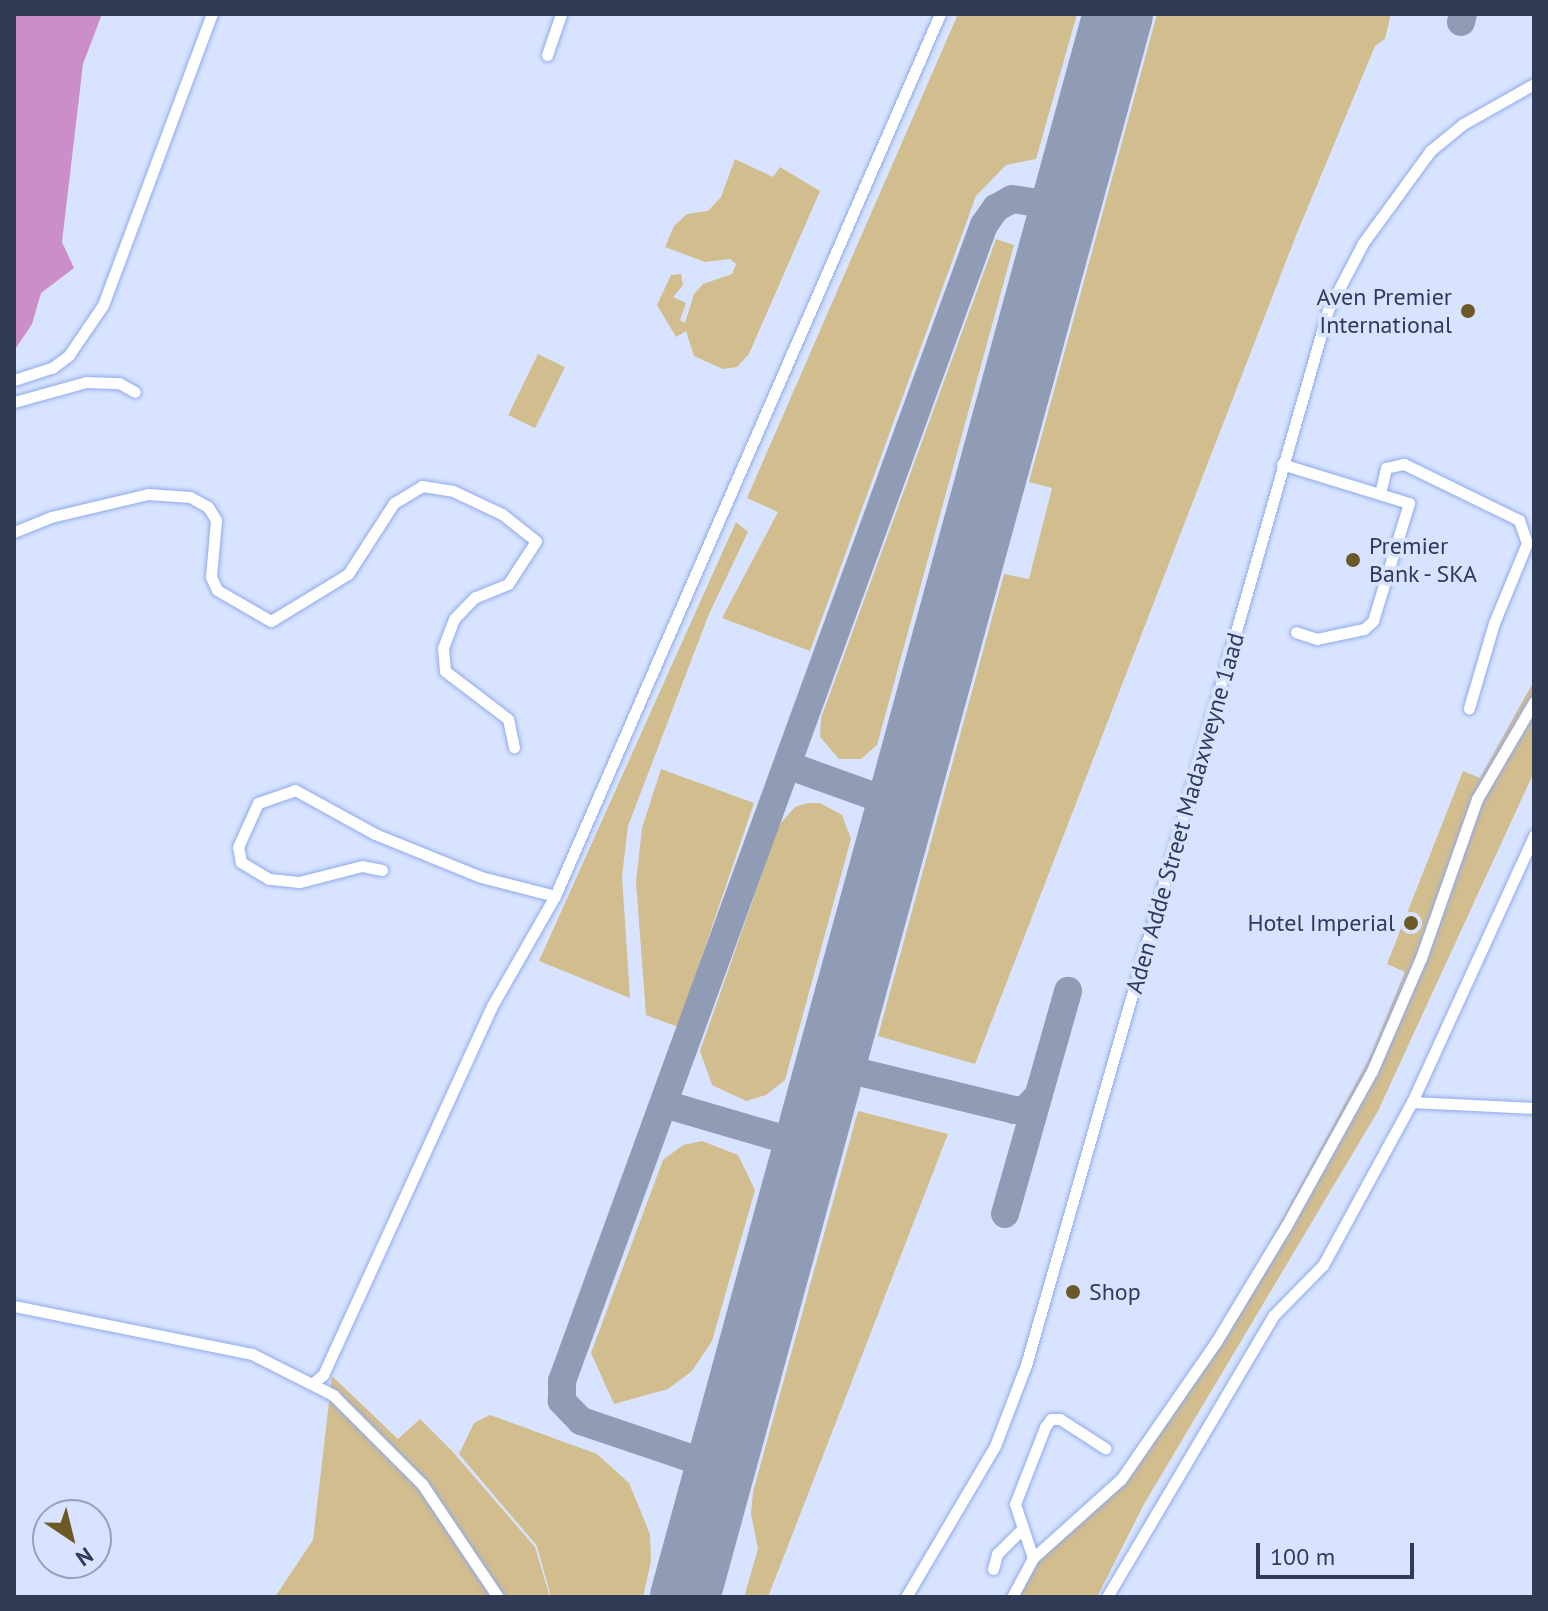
<!DOCTYPE html>
<html>
<head>
<meta charset="utf-8">
<style>
	body { margin:0 }
	#map { position:relative; width:1548px; height:1611px; overflow:hidden; background:#d8e4ff; font-family:"PT Sans",sans-serif }
	div>[style] { position:absolute }
	[style*='--x'] { left:calc(var(--x)*1px); top:calc(var(--y)*1px); width:calc(var(--w)*1px); rotate:calc(var(--a)*1deg) }
	.green>* { inset:0; background:#d2bd8e; transform-origin:0 0 }
	.water>* { inset:0; background:#cb8ec9 }
	.taxiway>* { height:28px; margin:-14px; padding:0 14px; transform-origin:14px; border-radius:14px; background:#909bb6 }
	.runway>* { height:70px; margin:-35px; padding:0 35px; transform-origin:35px; border-radius:35px; background:#909bb6 }
	.roads { filter:drop-shadow(0 0 2px #90aaeb) drop-shadow(0 0 2px #90aaeb) }
	.street>* { height:11px; margin:-5.5px; padding:0 5.5px; transform-origin:5.5px; border-radius:5.5px; background:#fff }
	.dots>* { width:22px; height:22px; translate:-50% -50%; box-sizing:border-box; border:4px solid #d8e4ff; border-radius:50% }
	span { translate:-50% -50%; white-space:nowrap; text-align:center; line-height:1.15; -webkit-text-stroke:8px #d8e4ff; paint-order:stroke }
	.poi-label { font-size:24px; color:#303b56 }
	.right { translate:-100% -50%; text-align:right }
	.left { translate:0 -50%; text-align:left }
	.street-label { font-size:24px; color:#303b56 }
	.frame { position:absolute; inset:0; border:16px solid #303b56; pointer-events:none }
	.north { position:absolute; left:32px; top:1499px; width:80px; height:80px; box-sizing:border-box; background:#d8e4ff; border:2px solid #95a0bb; border-radius:50%; rotate:145deg; font-size:22px; font-weight:700; line-height:32px; text-align:center; color:#303b56 }
	.north::after { content:''; display:block; margin:auto; width:28px; height:36px; background:#6d5928; clip-path:polygon(50% 0,100% 100%,50% 72%,0 100%) }
	.scale { position:absolute; left:1256px; top:1543px; width:158px; height:36px; box-sizing:border-box; border:4px solid #303b56; border-top:0; padding-left:10px; font-size:24px; line-height:28px; white-space:nowrap; color:#303b56; -webkit-text-stroke:6px #d8e4ff; paint-order:stroke }
</style>
</head>
<body>
<div id="map">
	<div class="green">
		<i style="clip-path:polygon(958px 14px,1077px 14px,1036px 159px,1006px 165px,976px 196px,810px 651px,722px 618px,778px 512px,747px 498px)"></i>
		<i style="clip-path:polygon(1157px 14px,1391px 14px,1385px 39px,1375px 46px,1297px 233px,975px 1064px,878px 1036px,1004px 574px,1029px 579px,1052px 488px,1029px 482px)"></i>
		<i style="clip-path:polygon(735px 159px,773px 177px,780px 167px,820px 191px,749px 354px,737px 367px,723px 369px,694px 356px,686px 331px,676px 337px,657px 305px,671px 275px,681px 274px,683px 285px,673px 297px,686px 303px,680px 320px,685px 323px,694px 294px,703px 284px,732px 274px,736px 264px,730px 259px,705px 262px,665px 247px,674px 226px,687px 214px,708px 211px,721px 197px)"></i>
		<i style="clip-path:polygon(996px 239px,1014px 245px,877px 745px,861px 759px,839px 759px,820px 737px,821px 718px)"></i>
		<i style="left:538px;top:354px;width:30px;height:68px;rotate:26deg"></i>
		<i style="clip-path:polygon(736px 522px,748px 532px,709px 614px,628px 826px,622px 876px,630px 998px,539px 961px)"></i>
		<i style="clip-path:polygon(1534px 681px,1534px 772px,1378px 1111px,1144px 1504px,1097px 1597px,1014px 1597px,1030px 1559px,1106px 1494px,1231px 1314px,1369px 1059px,1405px 972px,1387px 964px,1463px 771px,1480px 778px)"></i>
		<i style="clip-path:polygon(661px 769px,754px 803px,678px 1027px,646px 1015px,636px 882px,642px 828px)"></i>
		<i style="clip-path:polygon(808px 803px,820px 803px,842px 815px,851px 839px,785px 1080px,766px 1095px,746px 1101px,712px 1085px,700px 1051px,779px 825px,795px 807px)"></i>
		<i style="clip-path:polygon(858px 1111px,948px 1134px,768px 1597px,744px 1597px,758px 1549px,751px 1514px,753px 1492px)"></i>
		<i style="clip-path:polygon(702px 1141px,738px 1155px,755px 1190px,712px 1341px,692px 1371px,668px 1389px,614px 1404px,591px 1353px,663px 1160px,683px 1145px)"></i>
		<i style="clip-path:polygon(332px 1376px,398px 1439px,420px 1419px,452px 1451px,535px 1547px,550px 1597px,275px 1597px,313px 1540px)"></i>
		<i style="clip-path:polygon(490px 1415px,597px 1454px,629px 1483px,650px 1534px,651px 1561px,643px 1597px,551px 1597px,537px 1546px,459px 1454px,474px 1423px)"></i>
	</div>
	<div class="water">
		<i style="clip-path:polygon(14px 14px,102px 14px,83px 64px,62px 242px,74px 268px,41px 293px,32px 324px,14px 351px)"></i>
	</div>
	<div class="taxiway">
		<i style="--x:1461;--y:22;--w:8;--a:-76"></i>
		<i style="--x:801;--y:770;--w:106;--a:19.8"></i>
		<i style="--x:830;--y:1065;--w:189;--a:13.7"></i>
		<i style="--x:1014;--y:1110;--w:11;--a:0"></i>
		<i style="--x:1025;--y:1110;--w:19;--a:-47"></i>
		<i style="--x:664;--y:1104;--w:150;--a:16.3"></i>
		<i style="--x:1005;--y:1214;--w:232;--a:-74.2"></i>
		<i style="--x:720;--y:1468;--w:147;--a:-161.3"></i>
		<i style="--x:581;--y:1421;--w:28;--a:-134"></i>
		<i style="--x:562;--y:1401;--w:20;--a:-90"></i>
		<i style="--x:562;--y:1381;--w:1231;--a:-69.95"></i>
		<i style="--x:984;--y:225;--w:21;--a:-55"></i>
		<i style="--x:996;--y:208;--w:18;--a:-29"></i>
		<i style="--x:1012;--y:199;--w:54;--a:8.6"></i>
	</div>
	<div class="runway">
		<i style="--x:685;--y:1597;--w:1641;--a:-74.7"></i>
	</div>
	<div class="roads">
		<div class="street">
			<i style="--x:547;--y:55;--w:43;--a:-71.1"></i>
			<i style="--x:14;--y:380;--w:40;--a:-18"></i>
			<i style="--x:52;--y:368;--w:21;--a:-37"></i>
			<i style="--x:69;--y:355;--w:60;--a:-55.8"></i>
			<i style="--x:103;--y:305;--w:311;--a:-69.5"></i>
			<i style="--x:14;--y:402;--w:75;--a:-15.5"></i>
			<i style="--x:86;--y:382;--w:33;--a:2"></i>
			<i style="--x:119;--y:383;--w:18;--a:29"></i>
			<i style="--x:1282;--y:464;--w:133;--a:17.1"></i>
			<i style="--x:1409;--y:503;--w:123;--a:107"></i>
			<i style="--x:1373;--y:621;--w:12;--a:138"></i>
			<i style="--x:1364;--y:629;--w:48;--a:168"></i>
			<i style="--x:1317;--y:639;--w:22;--a:-162"></i>
			<i style="--x:1380;--y:494;--w:27;--a:-77"></i>
			<i style="--x:1386;--y:468;--w:18;--a:-13"></i>
			<i style="--x:1404;--y:464;--w:128;--a:26"></i>
			<i style="--x:1519;--y:520;--w:24;--a:71"></i>
			<i style="--x:1527;--y:543;--w:87;--a:112.4"></i>
			<i style="--x:1494;--y:623;--w:89;--a:106.4"></i>
			<i style="--x:14;--y:532;--w:40;--a:-22"></i>
			<i style="--x:51;--y:517;--w:100;--a:-13.3"></i>
			<i style="--x:148;--y:494;--w:42;--a:4.1"></i>
			<i style="--x:190;--y:497;--w:21;--a:29"></i>
			<i style="--x:208;--y:507;--w:15;--a:58"></i>
			<i style="--x:216;--y:520;--w:57;--a:95"></i>
			<i style="--x:211;--y:577;--w:14;--a:65"></i>
			<i style="--x:217;--y:590;--w:62;--a:29.9"></i>
			<i style="--x:271;--y:621;--w:90;--a:-31.4"></i>
			<i style="--x:348;--y:574;--w:85;--a:-57.1"></i>
			<i style="--x:394;--y:503;--w:33;--a:-31"></i>
			<i style="--x:422;--y:486;--w:31;--a:9"></i>
			<i style="--x:453;--y:491;--w:54;--a:25.1"></i>
			<i style="--x:502;--y:514;--w:43;--a:38.5"></i>
			<i style="--x:536;--y:541;--w:51;--a:123.1"></i>
			<i style="--x:508;--y:584;--w:35;--a:158"></i>
			<i style="--x:475;--y:597;--w:30;--a:134"></i>
			<i style="--x:454;--y:619;--w:31;--a:111"></i>
			<i style="--x:443;--y:648;--w:23;--a:85"></i>
			<i style="--x:445;--y:671;--w:79;--a:37.3"></i>
			<i style="--x:508;--y:719;--w:29;--a:78"></i>
			<i style="--x:382;--y:870;--w:20;--a:-169"></i>
			<i style="--x:362;--y:866;--w:65;--a:165.7"></i>
			<i style="--x:299;--y:882;--w:30;--a:-174"></i>
			<i style="--x:269;--y:879;--w:33;--a:-149"></i>
			<i style="--x:241;--y:862;--w:15;--a:-101"></i>
			<i style="--x:238;--y:847;--w:48;--a:-65.6"></i>
			<i style="--x:258;--y:803;--w:39;--a:-19"></i>
			<i style="--x:295;--y:790;--w:91;--a:28.8"></i>
			<i style="--x:375;--y:834;--w:114;--a:22.1"></i>
			<i style="--x:481;--y:877;--w:76;--a:14.4"></i>
			<i style="--x:1412;--y:1102;--w:122;--a:2.8"></i>
			<i style="--x:14;--y:1306;--w:243;--a:11.4"></i>
			<i style="--x:252;--y:1354;--w:91;--a:26.8"></i>
			<i style="--x:333;--y:1395;--w:126;--a:45"></i>
			<i style="--x:422;--y:1484;--w:136;--a:56.1"></i>
			<i style="--x:313;--y:1383;--w:13;--a:-39"></i>
			<i style="--x:323;--y:1375;--w:406;--a:-65.4"></i>
			<i style="--x:492;--y:1006;--w:127;--a:-60.2"></i>
			<i style="--x:555;--y:896;--w:962;--a:-66.42"></i>
			<i style="--x:1033;--y:1558;--w:57;--a:-108.4"></i>
			<i style="--x:1015;--y:1504;--w:83;--a:-68.7"></i>
			<i style="--x:1045;--y:1427;--w:10;--a:-53"></i>
			<i style="--x:1051;--y:1419;--w:9;--a:0"></i>
			<i style="--x:1060;--y:1419;--w:54;--a:32.8"></i>
			<i style="--x:993;--y:1569;--w:16;--a:-75"></i>
			<i style="--x:997;--y:1554;--w:33;--a:-45"></i>
			<i style="--x:906;--y:1597;--w:175;--a:-59.5"></i>
			<i style="--x:995;--y:1446;--w:87;--a:-69.1"></i>
			<i style="--x:1026;--y:1365;--w:1097;--a:-74.03"></i>
			<i style="--x:1328;--y:310;--w:76;--a:-62.4"></i>
			<i style="--x:1363;--y:243;--w:114;--a:-53.9"></i>
			<i style="--x:1430;--y:151;--w:43;--a:-39.3"></i>
			<i style="--x:1463;--y:124;--w:81;--a:-29.4"></i>
			<i style="--x:1012;--y:1597;--w:44;--a:-61.7"></i>
			<i style="--x:1033;--y:1558;--w:118;--a:-41.9"></i>
			<i style="--x:1121;--y:1479;--w:167;--a:-55.3"></i>
			<i style="--x:1216;--y:1342;--w:135;--a:-58.9"></i>
			<i style="--x:1286;--y:1226;--w:177;--a:-61"></i>
			<i style="--x:1372;--y:1071;--w:123;--a:-66.6"></i>
			<i style="--x:1421;--y:958;--w:169;--a:-70.6"></i>
			<i style="--x:1477;--y:799;--w:113;--a:-59.6"></i>
			<i style="--x:1107;--y:1597;--w:326;--a:-59.4"></i>
			<i style="--x:1273;--y:1316;--w:71;--a:-45.6"></i>
			<i style="--x:1323;--y:1265;--w:186;--a:-61.4"></i>
			<i style="--x:1412;--y:1102;--w:294;--a:-65.4"></i>
		</div>
	</div>
	<div class="dots">
		<i style="left:1468px;top:311px;background:#6d5928"></i>
		<i style="left:1353px;top:560px;background:#6d5928"></i>
		<i style="left:1411px;top:923px;background:#6d5928"></i>
		<i style="left:1073px;top:1292px;background:#6d5928"></i>
	</div>
	<div class="poi-label">
		<span class="right" style="left:1452px;top:311px">Aven Premier<br>International</span>
		<span class="left" style="left:1369px;top:560px">Premier<br>Bank - SKA</span>
		<span class="right" style="left:1395px;top:923px">Hotel Imperial</span>
		<span class="left" style="left:1089px;top:1292px">Shop</span>
	</div>
	<div class="street-label">
		<span style="left:1185px;top:813px;rotate:-74deg">Aden Adde Street Madaxweyne 1aad</span>
	</div>
	<div class="frame"></div>
	<div class="north">N</div>
	<div class="scale">100 m</div>
</div>
</body>
</html>
